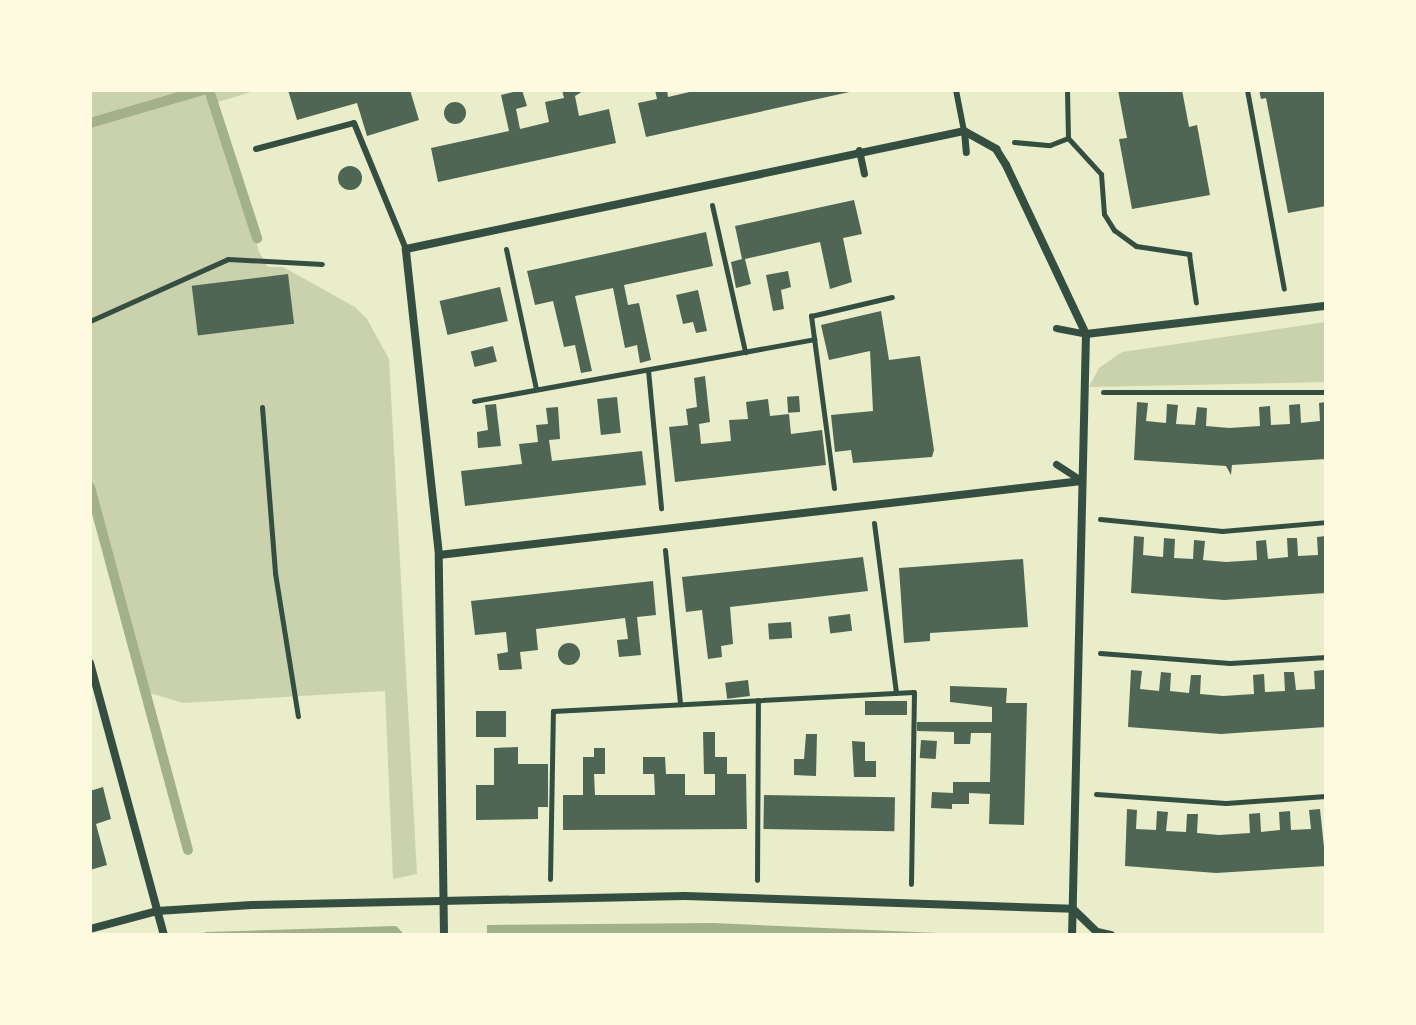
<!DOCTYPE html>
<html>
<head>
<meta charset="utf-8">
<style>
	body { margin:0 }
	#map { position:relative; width:1416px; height:1025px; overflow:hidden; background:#e9edc9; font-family:"IBM Plex Sans",sans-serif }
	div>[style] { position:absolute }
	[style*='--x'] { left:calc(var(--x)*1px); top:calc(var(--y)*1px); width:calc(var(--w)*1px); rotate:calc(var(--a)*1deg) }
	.green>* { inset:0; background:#cad2ad }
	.water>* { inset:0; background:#a3b18a }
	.stream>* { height:10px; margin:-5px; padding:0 5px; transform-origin:5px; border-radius:5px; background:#a3b18a }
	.building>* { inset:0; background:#4f6655; transform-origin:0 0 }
	.round { border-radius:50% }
	.path>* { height:5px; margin:-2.5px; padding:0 2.5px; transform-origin:2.5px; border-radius:2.5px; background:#344e41 }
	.service>* { height:6px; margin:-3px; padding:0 3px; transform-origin:3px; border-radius:3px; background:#344e41 }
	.pedestrian>* { height:7px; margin:-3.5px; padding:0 3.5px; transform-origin:3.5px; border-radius:3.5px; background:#344e41 }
	.minor>* { height:8px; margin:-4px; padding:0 4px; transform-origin:4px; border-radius:4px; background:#344e41 }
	span { translate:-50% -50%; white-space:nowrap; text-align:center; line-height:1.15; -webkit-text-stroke:8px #fefae0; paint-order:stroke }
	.frame { position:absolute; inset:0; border:92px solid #fefae0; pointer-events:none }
</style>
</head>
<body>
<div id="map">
	<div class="green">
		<i style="clip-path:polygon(90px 90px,258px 90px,218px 102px,259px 252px,268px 267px,283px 267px,355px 307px,367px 319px,389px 359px,417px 874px,393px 879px,385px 691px,183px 703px,140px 690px,90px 498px)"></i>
		<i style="clip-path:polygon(1326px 322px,1326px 382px,1089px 387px,1099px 368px,1122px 352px)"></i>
	</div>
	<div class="water">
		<i style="clip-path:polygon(713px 923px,984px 935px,487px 935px,487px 925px)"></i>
		<i style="clip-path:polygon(396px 926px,405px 935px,203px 935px,205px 932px)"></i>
	</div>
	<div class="stream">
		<i style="--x:209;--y:90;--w:156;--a:72"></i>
		<i style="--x:90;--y:123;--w:118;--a:-16.3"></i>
		<i style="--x:90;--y:487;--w:376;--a:74.9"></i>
	</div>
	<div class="building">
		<i style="clip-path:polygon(288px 90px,410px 90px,419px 120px,367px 136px,357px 103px,297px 120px)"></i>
		<i style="clip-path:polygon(522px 90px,527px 106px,516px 109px,520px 129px,549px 122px,545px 102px,564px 98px,562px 90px,585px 90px,575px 96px,579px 116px,609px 109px,616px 143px,438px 182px,431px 148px,509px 131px,501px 95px)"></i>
		<i style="clip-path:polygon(655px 90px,667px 90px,668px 97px,698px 90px,854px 91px,646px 137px,638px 103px,657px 99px)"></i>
		<i style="clip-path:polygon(1118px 90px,1182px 90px,1189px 127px,1197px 125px,1210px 195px,1132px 209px,1119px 139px,1127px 138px)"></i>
		<i style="clip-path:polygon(1259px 90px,1326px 90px,1326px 206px,1288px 213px,1266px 98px,1261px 99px)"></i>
		<i class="round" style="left:444px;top:102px;width:22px;height:22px"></i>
		<i class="round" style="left:338px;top:166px;width:24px;height:24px"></i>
		<i style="clip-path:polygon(854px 200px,862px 234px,843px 238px,852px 282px,830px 289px,820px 242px,745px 259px,751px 284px,736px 288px,731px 262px,742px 259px,735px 226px)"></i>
		<i style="clip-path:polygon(706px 232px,713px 266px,624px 285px,628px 305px,639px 303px,651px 360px,640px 363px,637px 345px,625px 348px,613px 288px,575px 296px,592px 371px,581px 373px,575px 345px,564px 347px,553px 301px,535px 305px,527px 271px)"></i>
		<i style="clip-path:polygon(788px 271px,791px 287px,781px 290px,784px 309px,773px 311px,766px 275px)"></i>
		<i style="left:288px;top:274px;width:50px;height:97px;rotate:83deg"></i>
		<i style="left:500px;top:287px;width:35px;height:62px;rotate:77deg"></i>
		<i style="clip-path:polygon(698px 290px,707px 331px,696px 333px,693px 322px,683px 324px,676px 295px)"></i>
		<i style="clip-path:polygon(881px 311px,889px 360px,920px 356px,934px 450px,932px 457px,853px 463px,851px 450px,835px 452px,831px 415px,873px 411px,870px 351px,829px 360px,821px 325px)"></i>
		<i style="left:493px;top:346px;width:16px;height:23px;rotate:76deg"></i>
		<i style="clip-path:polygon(705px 376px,710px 422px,699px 424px,701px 444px,731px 441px,729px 420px,748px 419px,746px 402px,768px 399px,770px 416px,789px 414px,791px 434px,822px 430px,826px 465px,675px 482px,669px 427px,688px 425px,686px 409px,697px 407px,694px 378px)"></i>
		<i style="left:799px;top:396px;width:16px;height:12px;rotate:86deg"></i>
		<i style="left:617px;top:397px;width:36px;height:20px;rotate:84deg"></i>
		<i style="clip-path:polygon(1137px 402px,1148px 403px,1146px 421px,1166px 423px,1167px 404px,1178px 405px,1176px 424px,1195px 425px,1197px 407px,1207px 408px,1206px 426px,1229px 428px,1260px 426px,1259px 407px,1270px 406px,1271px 425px,1290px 424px,1289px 405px,1300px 404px,1301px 423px,1320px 421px,1319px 403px,1326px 402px,1326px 459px,1232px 465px,1231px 475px,1226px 466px,1134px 460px)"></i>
		<i style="clip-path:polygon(496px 404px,501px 446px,478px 448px,477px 432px,488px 430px,485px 405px)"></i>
		<i style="clip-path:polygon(558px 407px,560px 439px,549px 440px,552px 461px,642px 451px,646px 485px,465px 506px,461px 471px,522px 464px,519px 444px,538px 442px,536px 425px,548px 424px,546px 408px)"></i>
		<i style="clip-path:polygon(1134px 536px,1144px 537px,1143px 555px,1163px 557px,1164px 538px,1175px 539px,1174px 558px,1193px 559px,1194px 540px,1205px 541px,1203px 560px,1226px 562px,1257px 560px,1256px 541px,1266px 540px,1268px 559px,1288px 557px,1287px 538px,1297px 538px,1298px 556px,1318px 555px,1317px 537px,1326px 536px,1326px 593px,1224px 600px,1131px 593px)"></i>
		<i style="clip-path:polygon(863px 557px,868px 591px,730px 607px,733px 644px,721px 646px,722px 657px,708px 659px,702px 610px,686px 612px,682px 577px)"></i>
		<i style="clip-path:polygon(1023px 559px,1028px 627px,930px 633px,930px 641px,904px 643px,899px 568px)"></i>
		<i style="clip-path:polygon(653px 581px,656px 615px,637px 617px,641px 655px,619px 657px,617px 640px,628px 639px,625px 618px,536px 629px,538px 650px,520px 652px,522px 669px,510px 670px,499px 670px,497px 654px,508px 652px,506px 632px,475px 635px,471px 601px)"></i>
		<i style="left:850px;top:614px;width:17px;height:22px;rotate:83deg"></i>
		<i style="left:791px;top:622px;width:16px;height:23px;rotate:86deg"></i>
		<i class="round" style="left:558px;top:643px;width:22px;height:22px"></i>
		<i style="clip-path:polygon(1131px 670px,1142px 671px,1140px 689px,1159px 691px,1161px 672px,1171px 673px,1170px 691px,1189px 693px,1191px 675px,1201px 675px,1200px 694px,1223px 696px,1254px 694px,1253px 675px,1264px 674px,1265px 692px,1285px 691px,1284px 672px,1294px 672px,1296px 690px,1315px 689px,1314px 671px,1324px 670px,1326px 727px,1221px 734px,1128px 727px)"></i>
		<i style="left:748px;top:680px;width:16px;height:23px;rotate:83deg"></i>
		<i style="clip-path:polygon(950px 686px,1007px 688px,1006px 703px,1027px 703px,1024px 825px,989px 824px,990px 794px,969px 793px,969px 804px,952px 804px,952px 809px,931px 808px,932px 792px,953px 793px,953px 782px,990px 782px,991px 733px,971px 733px,970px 744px,954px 744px,954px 732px,917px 731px,917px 722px,992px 722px,992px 707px,950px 702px)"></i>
		<i style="left:907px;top:701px;width:14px;height:42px;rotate:90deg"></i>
		<i style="left:476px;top:711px;width:30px;height:26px"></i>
		<i style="clip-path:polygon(703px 732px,715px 732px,715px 757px,727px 757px,727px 774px,746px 774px,747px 829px,563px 830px,563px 795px,583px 795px,583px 757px,594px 757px,594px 748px,605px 748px,605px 774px,594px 774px,595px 795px,655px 795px,654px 774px,643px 774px,643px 757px,665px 757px,666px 774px,685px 774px,685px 795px,715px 795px,715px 774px,704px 774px)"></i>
		<i style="clip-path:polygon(806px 734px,817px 734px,816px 776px,794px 775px,794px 759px,804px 759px)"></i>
		<i style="left:921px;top:740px;width:16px;height:18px;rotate:4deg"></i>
		<i style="clip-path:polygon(852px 741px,865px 742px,865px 761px,876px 761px,876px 777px,854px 777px)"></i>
		<i style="clip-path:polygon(518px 747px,518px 764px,548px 764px,548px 807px,538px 807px,538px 819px,476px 820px,476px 785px,494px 785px,494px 748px)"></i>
		<i style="clip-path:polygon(103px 787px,111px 819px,96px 824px,107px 865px,90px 870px,90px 791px)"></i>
		<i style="left:764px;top:795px;width:131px;height:34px;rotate:1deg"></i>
		<i style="clip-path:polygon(1127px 809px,1137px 810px,1136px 829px,1156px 830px,1157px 811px,1168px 812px,1166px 831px,1186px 832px,1187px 814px,1198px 814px,1197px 833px,1219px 835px,1250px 833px,1249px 814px,1260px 813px,1261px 832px,1280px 830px,1279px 812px,1290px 811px,1291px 830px,1311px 829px,1309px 810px,1320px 809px,1326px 866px,1216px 873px,1125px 866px)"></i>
	</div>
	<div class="path">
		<i style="--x:1067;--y:90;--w:48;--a:88.8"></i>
		<i style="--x:1247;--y:90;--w:202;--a:79.5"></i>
		<i style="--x:1068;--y:138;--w:49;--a:47.5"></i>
		<i style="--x:1101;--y:174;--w:40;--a:85.7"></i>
		<i style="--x:1104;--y:214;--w:19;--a:58"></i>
		<i style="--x:1114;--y:230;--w:27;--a:36"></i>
		<i style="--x:1136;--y:246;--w:54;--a:8.6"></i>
		<i style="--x:1189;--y:254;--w:49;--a:81.9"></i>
		<i style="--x:1014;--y:142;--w:36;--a:5"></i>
		<i style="--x:1050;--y:145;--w:19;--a:-21"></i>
		<i style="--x:712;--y:205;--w:151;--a:77.3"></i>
		<i style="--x:506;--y:249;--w:143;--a:77.9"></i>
		<i style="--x:90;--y:321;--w:151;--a:-24.2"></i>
		<i style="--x:228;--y:259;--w:94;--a:3"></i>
		<i style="--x:648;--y:370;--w:139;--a:84.6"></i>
		<i style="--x:1103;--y:392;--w:223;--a:0"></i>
		<i style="--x:474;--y:401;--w:346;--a:-10.3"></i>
		<i style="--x:262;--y:407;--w:167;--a:85.5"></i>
		<i style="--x:275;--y:573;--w:145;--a:80.9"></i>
		<i style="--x:834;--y:488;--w:174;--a:-97.6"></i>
		<i style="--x:811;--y:316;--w:83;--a:-13.2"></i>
		<i style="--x:1100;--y:519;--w:123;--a:5.6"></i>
		<i style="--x:1222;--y:531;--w:104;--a:-4.9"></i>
		<i style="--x:874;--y:523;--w:171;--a:82.6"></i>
		<i style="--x:665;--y:550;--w:155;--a:84.4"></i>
		<i style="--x:1100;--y:653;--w:130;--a:4.4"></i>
		<i style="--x:1230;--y:663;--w:96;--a:-3.6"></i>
		<i style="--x:1096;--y:794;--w:130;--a:4"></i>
		<i style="--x:1226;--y:803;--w:100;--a:-4"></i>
		<i style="--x:550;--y:879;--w:168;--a:-89"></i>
		<i style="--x:553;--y:711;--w:361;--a:-3"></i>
		<i style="--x:914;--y:692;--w:192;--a:90.9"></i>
		<i style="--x:757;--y:880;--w:180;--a:-89.7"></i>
	</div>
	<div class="service">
		<i style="--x:956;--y:90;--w:42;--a:79"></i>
		<i style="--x:256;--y:149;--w:101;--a:-14.9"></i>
		<i style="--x:354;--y:123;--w:136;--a:67.6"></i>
	</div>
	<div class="pedestrian">
		<i style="--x:964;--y:131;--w:21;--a:85"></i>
		<i style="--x:859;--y:150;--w:24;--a:78"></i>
		<i style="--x:1056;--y:328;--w:31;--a:11"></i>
		<i style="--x:1056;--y:464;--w:31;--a:33"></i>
	</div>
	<div class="minor">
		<i style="--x:1086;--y:334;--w:242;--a:-6.7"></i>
		<i style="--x:439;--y:555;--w:647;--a:-6.57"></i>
		<i style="--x:90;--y:663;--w:282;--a:74.8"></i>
		<i style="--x:90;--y:929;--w:69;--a:-15"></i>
		<i style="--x:157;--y:911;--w:95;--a:-3.6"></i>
		<i style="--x:252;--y:905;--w:433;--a:-1.2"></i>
		<i style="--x:685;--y:896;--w:388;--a:1.9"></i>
		<i style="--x:1073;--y:909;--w:33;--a:44"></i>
		<i style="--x:1097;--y:932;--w:14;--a:12"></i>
		<i style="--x:444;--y:935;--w:380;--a:-90.8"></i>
		<i style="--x:439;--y:555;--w:308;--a:-96.2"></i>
		<i style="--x:406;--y:249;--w:570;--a:-11.94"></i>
		<i style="--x:964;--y:131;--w:37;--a:29"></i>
		<i style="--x:996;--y:149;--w:19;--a:58"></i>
		<i style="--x:1006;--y:165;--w:187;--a:64.7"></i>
		<i style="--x:1086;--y:334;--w:601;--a:91.33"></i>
	</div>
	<div class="frame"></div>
</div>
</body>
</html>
